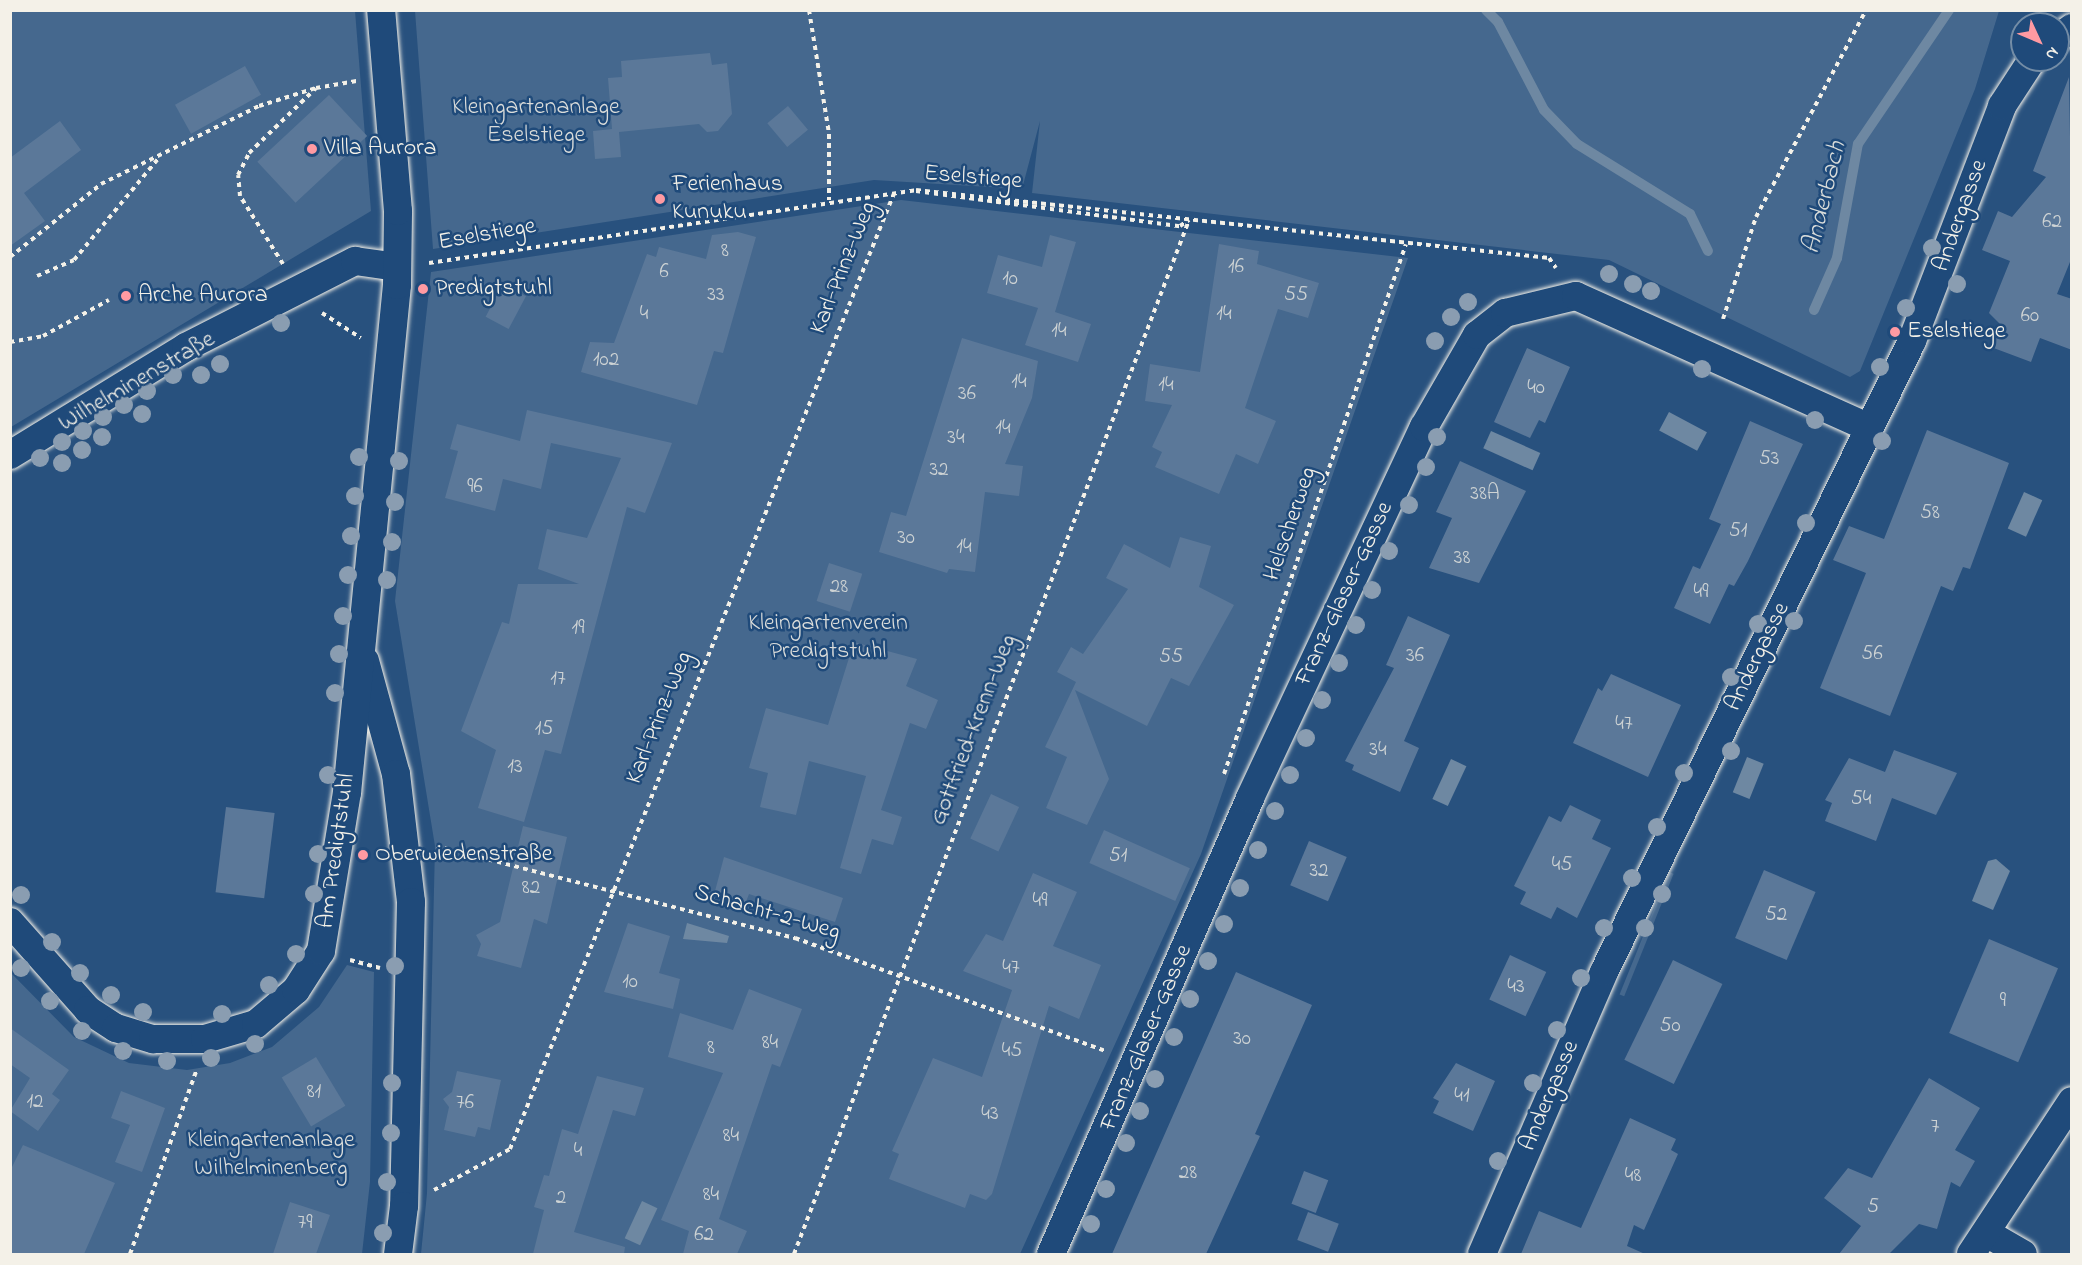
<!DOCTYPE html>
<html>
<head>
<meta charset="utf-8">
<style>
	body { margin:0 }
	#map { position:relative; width:2082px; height:1265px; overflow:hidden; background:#28517e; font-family:"Indie Flower",sans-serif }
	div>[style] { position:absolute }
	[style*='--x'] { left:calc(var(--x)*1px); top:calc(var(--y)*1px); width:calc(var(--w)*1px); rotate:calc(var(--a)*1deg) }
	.green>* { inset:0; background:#45688e; transform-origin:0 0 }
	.water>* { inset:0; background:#6e88a2; transform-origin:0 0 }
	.stream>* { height:10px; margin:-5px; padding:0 5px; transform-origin:5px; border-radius:5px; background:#6e88a2 }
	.building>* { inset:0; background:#5b7899; transform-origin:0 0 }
	.path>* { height:4px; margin-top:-2px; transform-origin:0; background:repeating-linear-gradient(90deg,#f4f1e8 0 4.5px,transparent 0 9px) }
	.roads { filter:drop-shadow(0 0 2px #f4f1e8) drop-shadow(0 0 2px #f4f1e8) }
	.street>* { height:28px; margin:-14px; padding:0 14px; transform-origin:14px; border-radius:14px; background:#1f4a7a }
	.trees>* { width:18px; height:18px; margin:-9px; border-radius:50%; background:#8a9db1 }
	.dots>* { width:16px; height:16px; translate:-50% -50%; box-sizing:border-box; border:3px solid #1f4a7a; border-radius:50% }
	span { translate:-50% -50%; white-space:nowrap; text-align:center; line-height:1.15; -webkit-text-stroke:5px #1f4a7a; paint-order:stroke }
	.number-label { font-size:21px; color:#ced3d4 }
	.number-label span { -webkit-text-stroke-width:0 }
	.park-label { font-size:24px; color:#dadcda }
	.poi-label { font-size:24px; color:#f4f1e8 }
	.left { translate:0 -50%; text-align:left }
	.street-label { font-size:24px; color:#f4f1e8 }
	.water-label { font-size:26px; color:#d9dcda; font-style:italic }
	.frame { position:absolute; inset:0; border:12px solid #f4f1e8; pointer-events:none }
	.north { position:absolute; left:2010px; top:12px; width:60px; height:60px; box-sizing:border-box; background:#1f4a7a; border:2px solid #748da6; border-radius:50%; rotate:134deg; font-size:16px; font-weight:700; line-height:24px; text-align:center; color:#f4f1e8 }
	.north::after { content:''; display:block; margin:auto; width:21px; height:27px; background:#ff9aa2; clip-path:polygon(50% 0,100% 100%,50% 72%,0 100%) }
</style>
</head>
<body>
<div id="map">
	<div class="green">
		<i style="clip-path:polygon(10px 11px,355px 11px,371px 211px,11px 427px)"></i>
		<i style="clip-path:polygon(415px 11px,1999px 11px,1975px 89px,1860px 371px,1850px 377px,1609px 260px,1032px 193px,1040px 121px,1022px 189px,874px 180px,433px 249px)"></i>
		<i style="clip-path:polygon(901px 200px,1408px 258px,1201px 854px,1020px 1254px,421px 1254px,427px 1193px,435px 846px,395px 601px,431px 272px)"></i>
		<i style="left:1669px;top:872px;width:5px;height:132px;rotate:22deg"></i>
		<i style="clip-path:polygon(347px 965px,374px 972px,370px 1182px,362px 1254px,11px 1254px,10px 972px,74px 1037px,129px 1063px,187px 1070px,230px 1063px,272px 1047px,319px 1007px)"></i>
	</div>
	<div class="water">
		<i style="left:1669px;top:412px;width:43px;height:21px;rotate:28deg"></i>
		<i style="left:1491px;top:431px;width:54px;height:19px;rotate:24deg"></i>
		<i style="left:2024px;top:492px;width:20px;height:40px;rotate:24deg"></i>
		<i style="left:1747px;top:757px;width:18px;height:38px;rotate:22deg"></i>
		<i style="left:1451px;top:759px;width:17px;height:44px;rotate:25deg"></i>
		<i style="clip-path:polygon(1996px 859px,2010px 871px,1993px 910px,1972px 901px,1988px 861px)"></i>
		<i style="clip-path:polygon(687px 923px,729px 936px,727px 943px,683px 939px)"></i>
		<i style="left:642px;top:1201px;width:17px;height:41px;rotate:25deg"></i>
	</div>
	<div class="stream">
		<i style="--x:1486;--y:10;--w:17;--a:45"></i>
		<i style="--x:1498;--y:22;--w:99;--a:62.4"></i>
		<i style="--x:1544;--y:110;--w:47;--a:45.9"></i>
		<i style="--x:1577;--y:144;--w:133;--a:31.8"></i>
		<i style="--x:1690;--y:214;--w:41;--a:64.1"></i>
		<i style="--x:1814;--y:310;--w:57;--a:-66.1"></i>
		<i style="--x:1837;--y:258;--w:116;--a:-79.6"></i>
		<i style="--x:1858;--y:144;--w:162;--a:-55.8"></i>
	</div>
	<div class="building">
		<i style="clip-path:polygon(710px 53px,712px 65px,727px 63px,732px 114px,718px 131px,707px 132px,699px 124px,619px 132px,621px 157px,595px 159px,593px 131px,612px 129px,608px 78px,622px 77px,621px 61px)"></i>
		<i style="left:245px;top:66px;width:33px;height:80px;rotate:61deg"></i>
		<i style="clip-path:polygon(2069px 77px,2072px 257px,2057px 294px,2072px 299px,2072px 350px,2040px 338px,2031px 362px,1991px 347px,2000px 324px,1989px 313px,2010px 261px,1982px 250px,1998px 211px,2012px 217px,2046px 177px,2033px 171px)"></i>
		<i style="left:329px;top:95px;width:56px;height:98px;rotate:47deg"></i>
		<i style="left:788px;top:106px;width:31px;height:27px;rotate:50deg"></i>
		<i style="clip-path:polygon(60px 121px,81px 150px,24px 193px,45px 221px,10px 246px,10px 158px)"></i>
		<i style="clip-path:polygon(738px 232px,756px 237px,723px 353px,714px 351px,697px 405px,581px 372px,590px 342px,614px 343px,647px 254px,656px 257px,659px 247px,706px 259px,712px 235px)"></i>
		<i style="clip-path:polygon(1050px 235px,1076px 242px,1055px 312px,1091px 324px,1078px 362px,1025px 345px,1038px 308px,987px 293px,998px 255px,1042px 267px)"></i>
		<i style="clip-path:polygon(1219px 244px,1259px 251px,1257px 264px,1319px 283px,1308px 318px,1278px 309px,1245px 408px,1276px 421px,1258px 464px,1236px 454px,1219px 494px,1155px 467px,1162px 452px,1152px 447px,1172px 405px,1145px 401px,1150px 364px,1200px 372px)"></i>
		<i style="left:503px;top:284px;width:26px;height:37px;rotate:28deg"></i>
		<i style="clip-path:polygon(962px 338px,1038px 361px,1032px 398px,1005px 464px,1023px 466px,1019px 496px,985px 492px,975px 572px,949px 569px,947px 573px,879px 552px,891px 512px,906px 516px)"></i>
		<i style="clip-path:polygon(1527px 348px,1570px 367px,1545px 423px,1539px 420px,1530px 438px,1494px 422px)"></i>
		<i style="clip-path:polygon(527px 410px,672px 443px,645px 513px,627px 507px,561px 754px,545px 750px,524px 822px,478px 808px,496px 750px,461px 731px,502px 622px,509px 624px,518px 584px,579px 584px,538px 569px,547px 529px,587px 538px,621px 458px,551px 443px,541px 489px,503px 479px,495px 511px,445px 498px,458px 451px,450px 449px,457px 424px,520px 441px)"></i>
		<i style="clip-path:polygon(1750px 421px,1803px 444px,1748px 561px,1734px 586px,1729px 584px,1710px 624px,1674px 608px,1693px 566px,1700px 569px,1721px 524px,1709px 519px)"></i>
		<i style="clip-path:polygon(1927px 430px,2009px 463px,1970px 569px,1963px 567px,1953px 591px,1941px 586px,1890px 716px,1820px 688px,1866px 573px,1833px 560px,1849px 526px,1884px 539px)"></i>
		<i style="clip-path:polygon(1460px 461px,1526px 491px,1479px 583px,1429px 568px,1452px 518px,1436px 512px)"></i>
		<i style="clip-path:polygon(1180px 537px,1211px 546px,1199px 587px,1234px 605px,1189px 686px,1171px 678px,1147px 726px,1075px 690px,1109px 779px,1087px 825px,1046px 808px,1067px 757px,1045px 747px,1076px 682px,1057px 672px,1071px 647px,1083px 654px,1128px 589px,1106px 578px,1124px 544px,1170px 568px)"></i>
		<i style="left:829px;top:563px;width:35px;height:40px;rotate:18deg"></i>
		<i style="clip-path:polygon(1408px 616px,1450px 635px,1404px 741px,1419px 748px,1400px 792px,1352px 770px,1354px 765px,1345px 761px,1394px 668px,1386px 665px)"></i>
		<i style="clip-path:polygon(854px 642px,917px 659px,906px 686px,938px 700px,926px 729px,910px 723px,881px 810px,902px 817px,893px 845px,872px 839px,861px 874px,840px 868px,866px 776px,809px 761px,796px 815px,760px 807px,768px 773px,749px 768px,766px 708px,828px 725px)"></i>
		<i style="clip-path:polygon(1611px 674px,1681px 705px,1648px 777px,1573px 743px,1598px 688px,1602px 691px)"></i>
		<i style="clip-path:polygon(1894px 750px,1957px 773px,1936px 815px,1892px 798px,1876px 841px,1825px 821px,1832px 803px,1825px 800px,1849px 758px,1885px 772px)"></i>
		<i style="left:991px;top:794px;width:31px;height:49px;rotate:25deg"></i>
		<i style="clip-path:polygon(1570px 805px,1601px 820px,1592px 839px,1611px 848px,1577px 918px,1557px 907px,1551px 919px,1520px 904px,1526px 892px,1514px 886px,1549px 816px,1561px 822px)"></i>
		<i style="left:226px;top:807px;width:49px;height:86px;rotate:7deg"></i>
		<i style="clip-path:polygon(523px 826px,567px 837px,547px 924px,534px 919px,521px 968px,477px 956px,481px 944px,476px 935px,500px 922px)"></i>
		<i style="left:1104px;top:830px;width:94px;height:36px;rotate:24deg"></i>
		<i style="left:1309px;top:841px;width:41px;height:48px;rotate:23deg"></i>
		<i style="clip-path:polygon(724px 857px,843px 898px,835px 922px,749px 894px,744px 907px,714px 895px)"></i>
		<i style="left:1764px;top:870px;width:56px;height:74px;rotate:23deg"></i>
		<i style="clip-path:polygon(1033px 873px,1077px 892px,1053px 946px,1101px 965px,1079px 1019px,1049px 1006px,992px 1194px,986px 1200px,970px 1194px,965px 1208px,889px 1179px,899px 1154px,892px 1151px,933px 1058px,982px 1077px,1012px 990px,963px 971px,986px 934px,1003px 941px)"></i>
		<i style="clip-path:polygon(628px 923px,670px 936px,659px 973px,680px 979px,673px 1009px,604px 992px)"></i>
		<i style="left:1989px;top:939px;width:75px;height:102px;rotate:23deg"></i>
		<i style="left:1510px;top:955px;width:40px;height:49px;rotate:25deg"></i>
		<i style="left:1673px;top:960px;width:55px;height:111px;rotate:26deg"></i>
		<i style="clip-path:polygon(1236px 972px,1312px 1005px,1255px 1134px,1260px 1136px,1206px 1254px,1112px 1254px)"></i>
		<i style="clip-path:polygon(749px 989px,802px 1009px,780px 1067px,772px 1064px,719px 1219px,747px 1231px,737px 1254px,683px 1254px,689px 1231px,661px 1220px,723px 1073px,668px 1057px,680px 1013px,733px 1030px)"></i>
		<i style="clip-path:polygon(10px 1028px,69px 1070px,52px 1094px,60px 1100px,38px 1131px,10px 1111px,30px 1078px,10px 1064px)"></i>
		<i style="left:316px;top:1057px;width:57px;height:40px;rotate:59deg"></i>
		<i style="clip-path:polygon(1456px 1063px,1495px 1081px,1473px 1131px,1433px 1113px,1439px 1101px,1433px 1098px)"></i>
		<i style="clip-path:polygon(457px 1071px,501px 1080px,490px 1130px,478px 1127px,475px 1137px,444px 1130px,449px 1107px,443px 1099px,452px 1092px)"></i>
		<i style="clip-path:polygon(597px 1076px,644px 1088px,635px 1116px,613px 1110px,574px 1232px,625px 1247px,624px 1254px,533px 1254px,544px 1210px,534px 1207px,544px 1175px,549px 1176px,562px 1129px,578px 1134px)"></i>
		<i style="clip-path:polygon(1929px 1078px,1980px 1108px,1955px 1150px,1975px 1161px,1960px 1187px,1951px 1182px,1937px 1229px,1919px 1224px,1889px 1254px,1839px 1254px,1861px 1226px,1824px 1198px,1848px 1168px,1872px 1178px)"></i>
		<i style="clip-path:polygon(121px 1091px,165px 1108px,142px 1172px,115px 1162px,130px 1125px,111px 1118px)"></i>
		<i style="clip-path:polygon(1630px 1118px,1676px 1139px,1671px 1150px,1678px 1154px,1644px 1230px,1634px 1225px,1627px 1246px,1645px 1254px,1521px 1254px,1539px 1211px,1581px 1228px)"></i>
		<i style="clip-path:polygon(23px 1145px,115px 1183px,84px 1254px,10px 1254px,10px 1171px)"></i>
		<i style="left:1304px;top:1171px;width:26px;height:35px;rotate:21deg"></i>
		<i style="clip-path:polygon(290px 1202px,330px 1215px,316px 1254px,273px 1254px)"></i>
		<i style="left:1308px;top:1212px;width:33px;height:30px;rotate:21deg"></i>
	</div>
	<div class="path">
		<i style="--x:809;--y:10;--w:126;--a:80.8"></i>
		<i style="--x:829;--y:134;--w:66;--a:90"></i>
		<i style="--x:916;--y:191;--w:266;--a:7.6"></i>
		<i style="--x:1180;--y:226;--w:11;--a:-34"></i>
		<i style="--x:10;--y:257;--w:117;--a:-38.7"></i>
		<i style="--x:101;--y:184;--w:176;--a:-26.3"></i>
		<i style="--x:259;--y:106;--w:60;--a:-17.5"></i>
		<i style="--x:429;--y:263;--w:492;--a:-8.5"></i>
		<i style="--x:916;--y:190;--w:637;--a:6.13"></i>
		<i style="--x:1549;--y:258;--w:12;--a:55"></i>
		<i style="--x:283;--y:264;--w:80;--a:-122.3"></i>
		<i style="--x:240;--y:196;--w:21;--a:-95"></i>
		<i style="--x:238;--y:175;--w:25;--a:-63"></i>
		<i style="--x:249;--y:153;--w:93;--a:-44.1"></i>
		<i style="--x:316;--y:88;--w:41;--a:-9.9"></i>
		<i style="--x:37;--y:276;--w:40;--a:-23.4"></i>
		<i style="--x:74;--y:260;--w:131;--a:-50.3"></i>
		<i style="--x:322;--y:313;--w:46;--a:32.7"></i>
		<i style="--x:1723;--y:319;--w:107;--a:-72.1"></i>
		<i style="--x:1756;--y:217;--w:234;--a:-62"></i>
		<i style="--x:10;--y:342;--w:34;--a:-10"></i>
		<i style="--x:43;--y:336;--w:75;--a:-28.6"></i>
		<i style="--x:1224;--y:774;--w:560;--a:-71.05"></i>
		<i style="--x:436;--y:846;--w:371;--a:14.4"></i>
		<i style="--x:795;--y:938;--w:330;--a:20"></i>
		<i style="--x:350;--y:960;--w:31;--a:15"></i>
		<i style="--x:434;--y:1190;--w:86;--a:-28.3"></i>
		<i style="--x:510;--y:1149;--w:1032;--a:-68.11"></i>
		<i style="--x:130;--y:1254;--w:197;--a:-70.1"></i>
		<i style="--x:794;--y:1254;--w:1107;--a:-69.09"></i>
	</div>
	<div class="roads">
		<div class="street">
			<i style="--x:2058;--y:38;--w:17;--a:-36"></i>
			<i style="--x:10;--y:455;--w:206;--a:-31.5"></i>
			<i style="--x:186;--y:347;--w:190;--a:-27"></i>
			<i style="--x:355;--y:261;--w:42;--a:8.1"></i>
			<i style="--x:365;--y:661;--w:117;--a:74.7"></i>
			<i style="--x:396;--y:774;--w:129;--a:83.3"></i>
			<i style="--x:411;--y:902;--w:304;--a:91.3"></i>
			<i style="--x:404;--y:1206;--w:48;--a:97.1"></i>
			<i style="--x:10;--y:922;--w:118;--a:48.4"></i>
			<i style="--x:88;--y:1010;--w:33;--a:33"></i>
			<i style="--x:116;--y:1028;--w:39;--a:17"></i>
			<i style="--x:153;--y:1039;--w:52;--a:0"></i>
			<i style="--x:205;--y:1039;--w:53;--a:-16.4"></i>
			<i style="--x:256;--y:1024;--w:52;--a:-40.4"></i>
			<i style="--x:296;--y:990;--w:46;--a:-57.3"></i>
			<i style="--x:321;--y:951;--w:160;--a:-80.7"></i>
			<i style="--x:347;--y:793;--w:510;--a:-84.38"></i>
			<i style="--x:397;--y:285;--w:74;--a:-89.2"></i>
			<i style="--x:398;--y:211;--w:202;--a:-94.8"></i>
			<i style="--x:1988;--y:1234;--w:40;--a:29.7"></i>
			<i style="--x:1051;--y:1254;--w:498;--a:-66.4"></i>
			<i style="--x:1250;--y:798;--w:410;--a:-64.9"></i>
			<i style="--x:1424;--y:427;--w:106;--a:-60.1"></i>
			<i style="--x:1477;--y:335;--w:36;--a:-38"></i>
			<i style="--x:1505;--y:313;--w:73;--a:-13.5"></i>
			<i style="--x:1576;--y:296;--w:322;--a:24.2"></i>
			<i style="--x:1482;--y:1254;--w:307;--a:-66.6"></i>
			<i style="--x:1604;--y:972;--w:702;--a:-63.98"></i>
			<i style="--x:1912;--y:341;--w:252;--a:-69"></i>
			<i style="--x:2002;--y:106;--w:55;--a:-56.9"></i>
			<i style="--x:1971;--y:1254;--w:183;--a:-56.6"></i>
		</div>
	</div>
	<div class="trees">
		<i style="left:1932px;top:248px"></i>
		<i style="left:1609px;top:274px"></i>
		<i style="left:1633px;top:284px"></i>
		<i style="left:1957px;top:284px"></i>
		<i style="left:1651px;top:291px"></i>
		<i style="left:1468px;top:302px"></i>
		<i style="left:1906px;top:308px"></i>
		<i style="left:1451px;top:317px"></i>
		<i style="left:281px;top:323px"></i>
		<i style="left:1435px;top:341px"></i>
		<i style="left:220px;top:364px"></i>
		<i style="left:1880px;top:367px"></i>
		<i style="left:1702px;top:369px"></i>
		<i style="left:173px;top:375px"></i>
		<i style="left:201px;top:375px"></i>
		<i style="left:147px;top:391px"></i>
		<i style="left:124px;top:405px"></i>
		<i style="left:142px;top:414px"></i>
		<i style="left:103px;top:417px"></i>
		<i style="left:1815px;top:420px"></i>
		<i style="left:83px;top:431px"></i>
		<i style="left:102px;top:437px"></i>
		<i style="left:1437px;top:437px"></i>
		<i style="left:1882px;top:441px"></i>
		<i style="left:62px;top:442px"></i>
		<i style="left:82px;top:450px"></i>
		<i style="left:359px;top:457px"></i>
		<i style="left:40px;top:458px"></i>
		<i style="left:399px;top:461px"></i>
		<i style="left:62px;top:463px"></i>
		<i style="left:1426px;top:467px"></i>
		<i style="left:355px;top:496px"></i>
		<i style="left:395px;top:502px"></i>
		<i style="left:1409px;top:505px"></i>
		<i style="left:1806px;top:523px"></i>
		<i style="left:351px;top:536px"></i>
		<i style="left:392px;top:542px"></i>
		<i style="left:1389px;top:551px"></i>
		<i style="left:348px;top:575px"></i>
		<i style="left:387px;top:580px"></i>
		<i style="left:1372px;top:590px"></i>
		<i style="left:343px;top:616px"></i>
		<i style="left:1794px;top:621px"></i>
		<i style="left:1758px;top:624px"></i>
		<i style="left:1356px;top:625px"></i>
		<i style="left:339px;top:654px"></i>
		<i style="left:1339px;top:663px"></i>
		<i style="left:1731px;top:677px"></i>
		<i style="left:335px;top:693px"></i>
		<i style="left:1322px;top:700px"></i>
		<i style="left:1306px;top:738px"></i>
		<i style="left:1731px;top:751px"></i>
		<i style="left:1684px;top:773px"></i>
		<i style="left:328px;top:775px"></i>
		<i style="left:1290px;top:775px"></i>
		<i style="left:1275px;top:811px"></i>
		<i style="left:1657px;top:827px"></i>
		<i style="left:1258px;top:850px"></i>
		<i style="left:318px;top:854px"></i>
		<i style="left:1632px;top:878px"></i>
		<i style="left:1240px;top:888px"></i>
		<i style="left:314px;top:894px"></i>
		<i style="left:1662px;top:894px"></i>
		<i style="left:21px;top:895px"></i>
		<i style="left:1224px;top:924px"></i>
		<i style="left:1604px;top:928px"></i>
		<i style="left:1645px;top:928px"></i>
		<i style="left:52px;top:942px"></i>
		<i style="left:296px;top:954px"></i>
		<i style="left:1208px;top:961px"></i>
		<i style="left:395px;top:966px"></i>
		<i style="left:21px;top:968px"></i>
		<i style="left:80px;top:973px"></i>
		<i style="left:1581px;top:978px"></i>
		<i style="left:269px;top:985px"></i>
		<i style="left:111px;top:995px"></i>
		<i style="left:1190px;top:999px"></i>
		<i style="left:50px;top:1001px"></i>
		<i style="left:143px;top:1012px"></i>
		<i style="left:222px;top:1014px"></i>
		<i style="left:1557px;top:1030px"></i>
		<i style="left:82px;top:1031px"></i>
		<i style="left:1174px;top:1037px"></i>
		<i style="left:255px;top:1044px"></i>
		<i style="left:123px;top:1051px"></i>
		<i style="left:211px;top:1058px"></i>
		<i style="left:167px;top:1061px"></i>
		<i style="left:1155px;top:1079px"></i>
		<i style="left:392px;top:1083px"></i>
		<i style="left:1533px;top:1083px"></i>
		<i style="left:1140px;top:1111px"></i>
		<i style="left:391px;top:1133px"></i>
		<i style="left:1126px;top:1143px"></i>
		<i style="left:1498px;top:1161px"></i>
		<i style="left:387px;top:1182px"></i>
		<i style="left:1106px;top:1189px"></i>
		<i style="left:1091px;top:1224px"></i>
		<i style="left:383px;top:1233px"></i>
	</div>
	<div class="dots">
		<i style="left:312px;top:149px;background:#ff9aa2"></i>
		<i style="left:660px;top:199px;background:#ff9aa2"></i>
		<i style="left:423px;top:289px;background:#ff9aa2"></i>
		<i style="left:126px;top:296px;background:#ff9aa2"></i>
		<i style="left:1895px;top:332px;background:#ff9aa2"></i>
		<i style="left:363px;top:855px;background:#ff9aa2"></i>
	</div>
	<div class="number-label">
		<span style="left:2052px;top:222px">62</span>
		<span style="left:725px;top:251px">8</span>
		<span style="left:1236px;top:267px">16</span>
		<span style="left:664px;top:272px">6</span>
		<span style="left:1010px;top:279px">10</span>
		<span style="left:716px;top:295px">33</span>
		<span style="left:1296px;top:295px">55</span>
		<span style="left:644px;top:314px">4</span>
		<span style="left:1224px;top:314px">14</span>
		<span style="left:2030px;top:316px">60</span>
		<span style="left:1059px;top:331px">14</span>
		<span style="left:606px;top:360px">102</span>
		<span style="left:1019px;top:382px">14</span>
		<span style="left:1166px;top:385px">14</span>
		<span style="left:1536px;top:388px">40</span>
		<span style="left:967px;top:394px">36</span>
		<span style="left:1003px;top:428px">14</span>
		<span style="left:956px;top:438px">34</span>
		<span style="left:1769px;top:459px">53</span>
		<span style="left:939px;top:470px">32</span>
		<span style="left:475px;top:487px">96</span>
		<span style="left:1485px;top:494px">38A</span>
		<span style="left:1930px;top:513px">58</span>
		<span style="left:1738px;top:531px">51</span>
		<span style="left:906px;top:538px">30</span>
		<span style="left:964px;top:547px">14</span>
		<span style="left:1462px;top:558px">38</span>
		<span style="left:839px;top:587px">28</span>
		<span style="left:1701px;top:592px">49</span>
		<span style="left:578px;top:628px">19</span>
		<span style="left:1872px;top:654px">56</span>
		<span style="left:1415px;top:656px">36</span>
		<span style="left:1171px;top:657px">55</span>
		<span style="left:558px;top:679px">17</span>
		<span style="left:1624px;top:724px">47</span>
		<span style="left:544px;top:729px">15</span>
		<span style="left:1378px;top:750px">34</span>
		<span style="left:515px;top:767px">13</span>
		<span style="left:1861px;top:799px">54</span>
		<span style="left:1118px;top:856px">51</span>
		<span style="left:1562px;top:865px">45</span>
		<span style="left:1319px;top:871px">32</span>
		<span style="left:531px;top:888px">82</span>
		<span style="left:1040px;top:901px">49</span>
		<span style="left:1776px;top:915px">52</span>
		<span style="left:1011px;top:968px">47</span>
		<span style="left:630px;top:982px">10</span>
		<span style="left:1516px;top:987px">43</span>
		<span style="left:2003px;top:1001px">9</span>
		<span style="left:1670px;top:1026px">50</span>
		<span style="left:1242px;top:1039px">30</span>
		<span style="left:770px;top:1043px">84</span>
		<span style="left:711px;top:1048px">8</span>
		<span style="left:1012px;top:1051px">45</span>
		<span style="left:314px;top:1092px">81</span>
		<span style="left:1462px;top:1096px">41</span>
		<span style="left:35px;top:1102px">12</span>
		<span style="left:465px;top:1103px">76</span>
		<span style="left:990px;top:1114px">43</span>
		<span style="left:1935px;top:1127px">7</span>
		<span style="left:731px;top:1136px">84</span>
		<span style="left:578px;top:1151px">4</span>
		<span style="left:1188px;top:1173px">28</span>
		<span style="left:1633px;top:1176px">48</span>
		<span style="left:711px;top:1195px">84</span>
		<span style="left:561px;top:1198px">2</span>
		<span style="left:1873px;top:1207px">5</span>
		<span style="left:305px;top:1223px">79</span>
		<span style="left:704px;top:1235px">62</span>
	</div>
	<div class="park-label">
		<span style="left:536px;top:122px">Kleingartenanlage<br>Eselstiege</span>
		<span style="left:828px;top:638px">Kleingartenverein<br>Predigtstuhl</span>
		<span style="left:271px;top:1155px">Kleingartenanlage<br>Wilhelminenberg</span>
	</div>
	<div class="poi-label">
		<span class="left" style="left:324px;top:149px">Villa Aurora</span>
		<span class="left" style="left:672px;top:199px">Ferienhaus<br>Kunuku</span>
		<span class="left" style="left:435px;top:289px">Predigtstuhl</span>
		<span class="left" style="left:138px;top:296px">Arche Aurora</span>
		<span class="left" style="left:1907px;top:332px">Eselstiege</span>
		<span class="left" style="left:375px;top:855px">Oberwiedenstraße</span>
	</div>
	<div class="street-label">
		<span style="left:973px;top:178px;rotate:5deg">Eselstiege</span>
		<span style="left:1961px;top:216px;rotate:-70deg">Andergasse</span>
		<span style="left:487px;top:235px;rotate:-10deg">Eselstiege</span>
		<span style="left:844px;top:268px;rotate:-68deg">Karl-Prinz-Weg</span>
		<span style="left:137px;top:382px;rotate:-30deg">Wilhelminenstraße</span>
		<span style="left:1291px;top:524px;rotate:-71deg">Helscherweg</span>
		<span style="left:1345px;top:594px;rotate:-65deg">Franz-Glaser-Gasse</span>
		<span style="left:1758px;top:657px;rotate:-64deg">Andergasse</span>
		<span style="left:660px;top:718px;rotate:-68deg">Karl-Prinz-Weg</span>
		<span style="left:974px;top:730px;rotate:-69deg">Gottfried-Krenn-Weg</span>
		<span style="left:337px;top:851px;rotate:-82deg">Am Predigtstuhl</span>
		<span style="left:767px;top:913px;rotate:16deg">Schacht-2-Weg</span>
		<span style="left:1147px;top:1038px;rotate:-67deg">Franz-Glaser-Gasse</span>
		<span style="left:1550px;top:1096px;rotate:-67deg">Andergasse</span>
	</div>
	<div class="water-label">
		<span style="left:1826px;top:198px;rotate:-76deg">Anderbach</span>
	</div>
	<div class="frame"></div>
	<div class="north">N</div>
</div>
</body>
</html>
